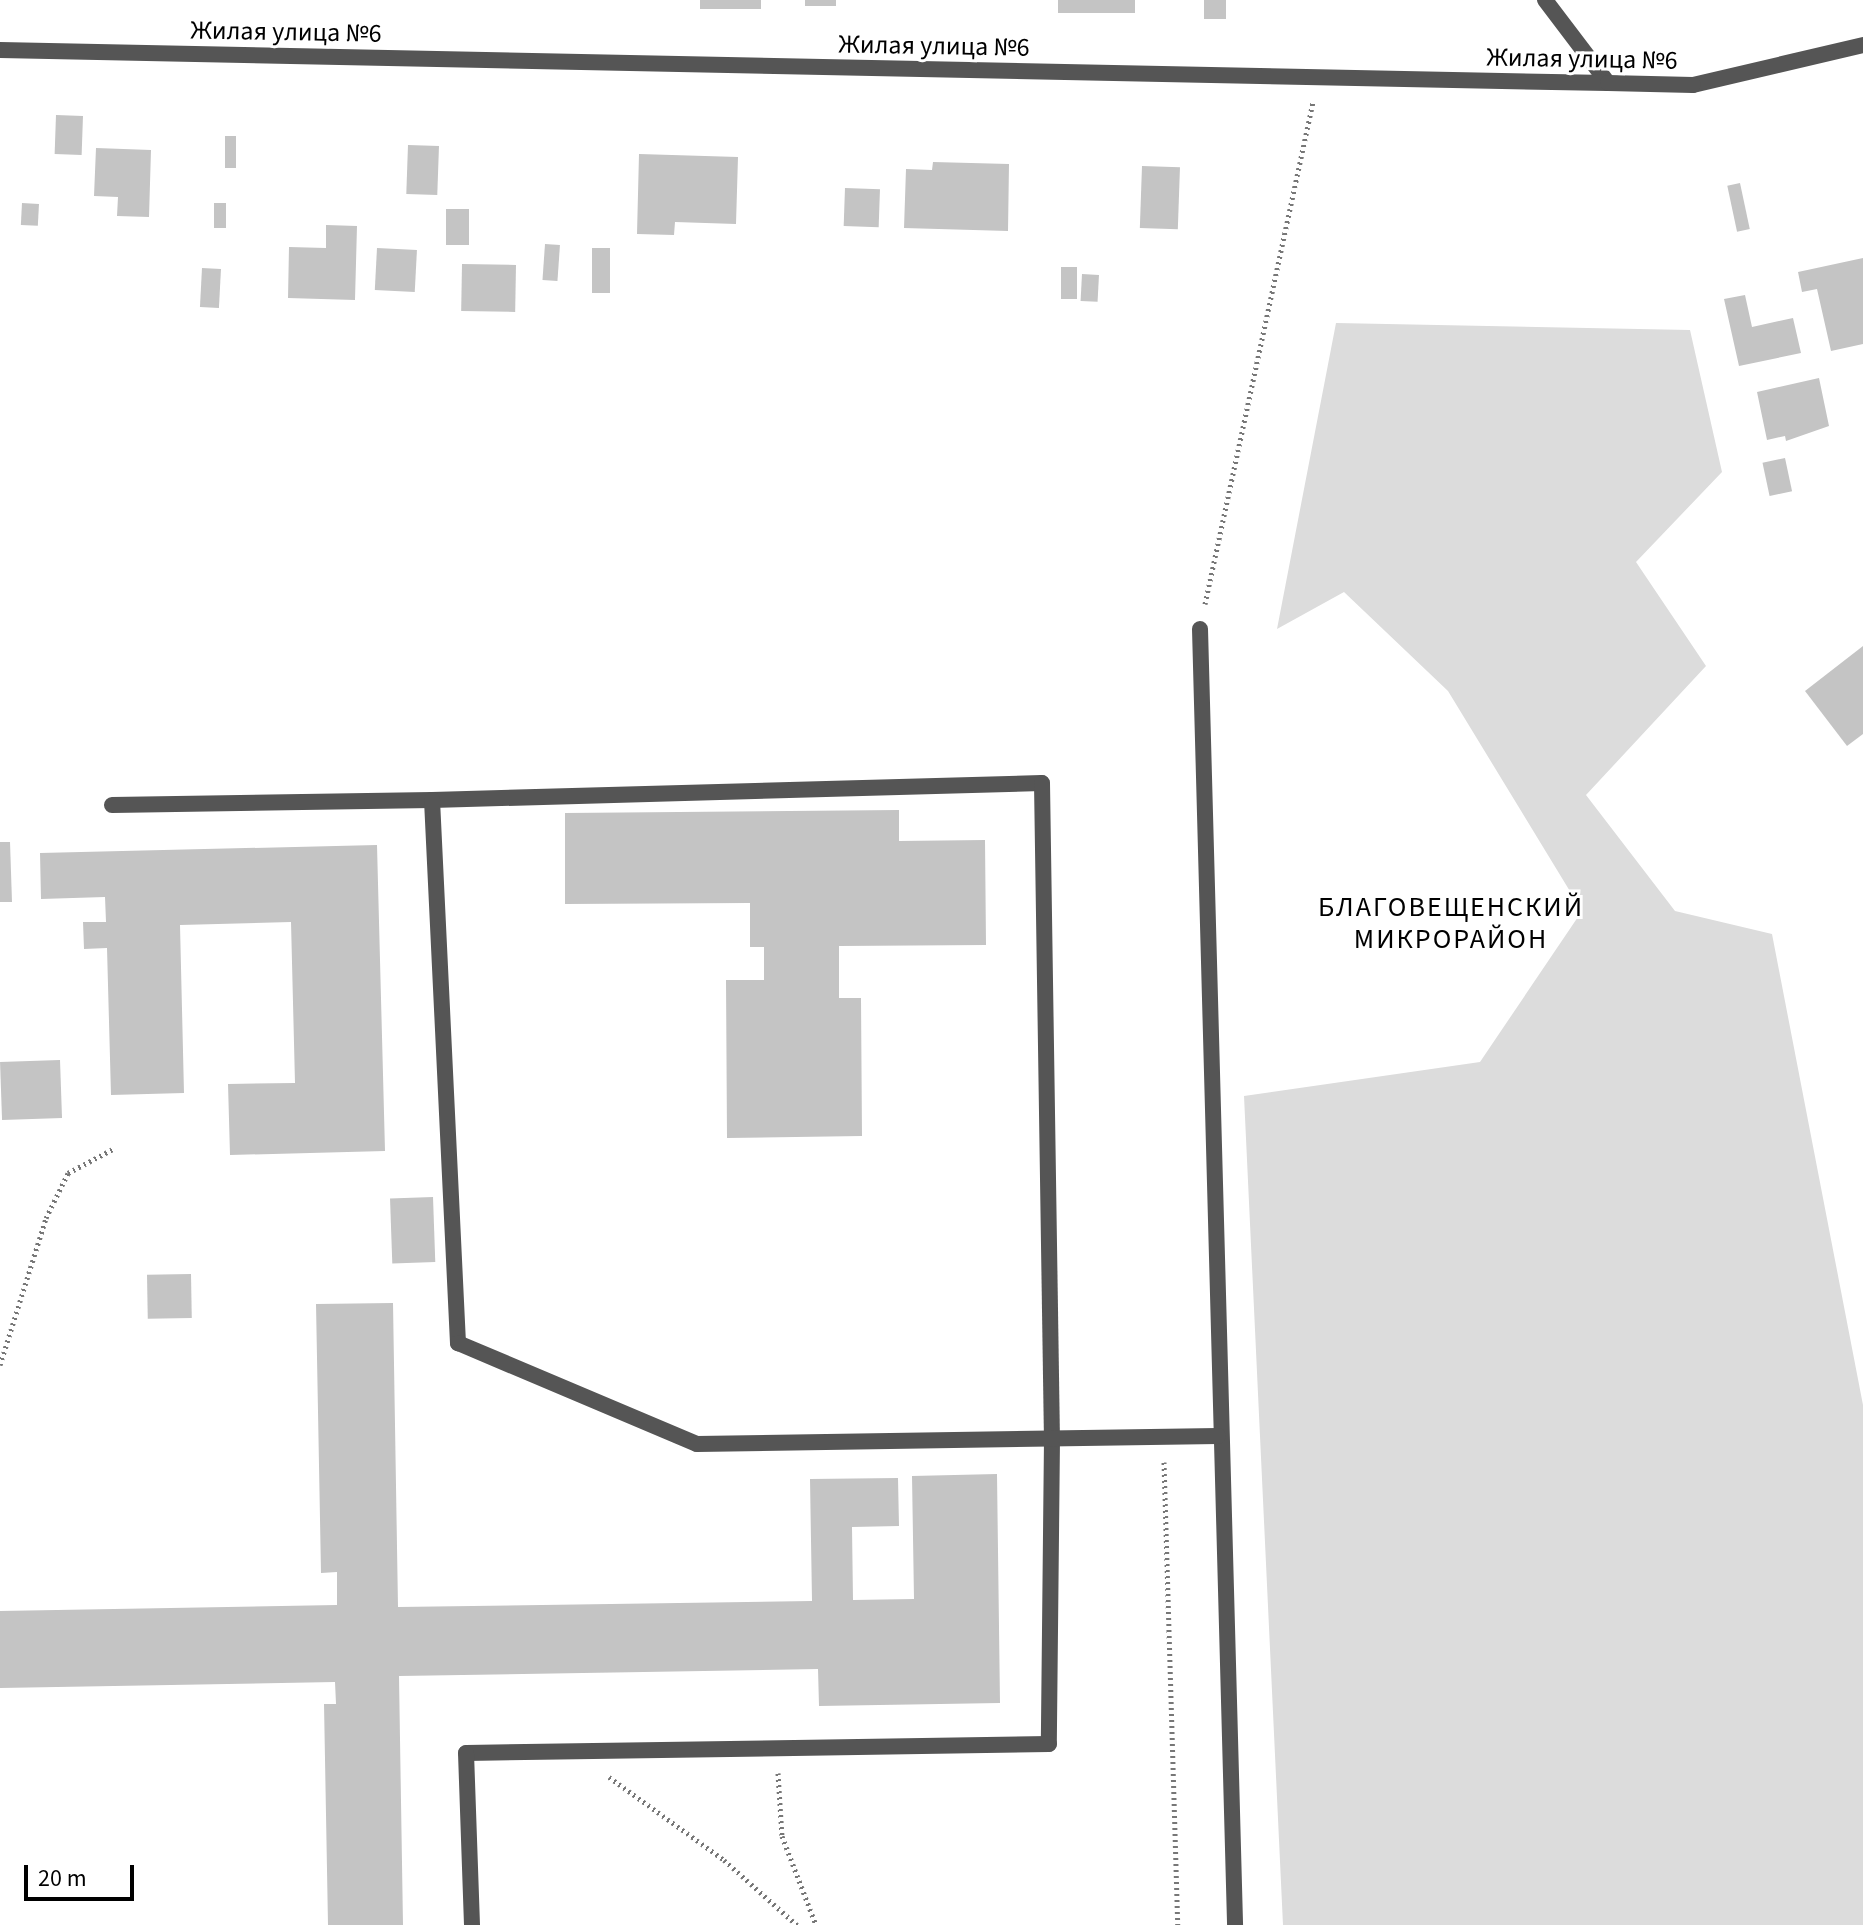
<!DOCTYPE html>
<html>
<head>
<meta charset="utf-8">
<style>
	body { margin:0 }
	#map { position:relative; width:1863px; height:1925px; overflow:hidden; background:#fff; font-family:"Source Sans 3",sans-serif }
	div>[style] { position:absolute }
	[style*='--x'] { left:calc(var(--x)*1px); top:calc(var(--y)*1px); width:calc(var(--w)*1px); rotate:calc(var(--a)*1deg) }
	.green>* { inset:0; background:#dcdcdc }
	.building>* { inset:0; background:#c4c4c4; transform-origin:0 0 }
	.path>* { height:5px; margin-top:-2.5px; transform-origin:0; background:repeating-linear-gradient(90deg,#777 0 2px,transparent 0 6px) }
	.service>* { height:16px; margin:-8px; padding:0 8px; transform-origin:8px; border-radius:8px; background:#555 }
	.minor>* { height:16px; margin:-8px; padding:0 8px; transform-origin:8px; border-radius:8px; background:#555 }
	span { translate:-50% -50%; white-space:nowrap; text-align:center; line-height:1.15; -webkit-text-stroke:6px #fff; paint-order:stroke }
	.street-label { font-size:26px; color:#000 }
	.neighbourhood-label { font-size:28px; color:#000; letter-spacing:2px }
	.scale { position:absolute; left:24px; top:1865px; width:110px; height:36px; box-sizing:border-box; border:4px solid #000; border-top:0; padding-left:10px; font-size:24px; line-height:28px; white-space:nowrap; color:#000; -webkit-text-stroke:6px #fff; paint-order:stroke }
</style>
</head>
<body>
<div id="map">
	<div class="green">
		<i style="clip-path:polygon(1336px 323px,1690px 330px,1722px 472px,1636px 562px,1706px 666px,1586px 795px,1675px 911px,1772px 934px,1863px 1405px,1863px 1925px,1283px 1925px,1244px 1096px,1480px 1062px,1582px 911px,1448px 691px,1344px 592px,1277px 629px)"></i>
	</div>
	<div class="building">
		<i style="left:700px;top:0;width:61px;height:9px"></i>
		<i style="left:805px;top:0;width:31px;height:6px"></i>
		<i style="left:1058px;top:0;width:77px;height:13px"></i>
		<i style="left:1204px;top:0;width:22px;height:19px"></i>
		<i style="left:56px;top:115px;width:27px;height:39px;rotate:2deg"></i>
		<i style="left:225px;top:136px;width:11px;height:32px"></i>
		<i style="left:408px;top:145px;width:31px;height:49px;rotate:2deg"></i>
		<i style="clip-path:polygon(96px 148px,151px 150px,149px 217px,117px 216px,118px 197px,94px 196px)"></i>
		<i style="clip-path:polygon(639px 154px,738px 157px,736px 224px,675px 222px,674px 235px,637px 234px)"></i>
		<i style="clip-path:polygon(933px 162px,1009px 164px,1008px 231px,904px 228px,906px 169px,932px 170px)"></i>
		<i style="left:1142px;top:166px;width:38px;height:62px;rotate:2deg"></i>
		<i style="left:1740px;top:183px;width:47px;height:13px;rotate:78deg"></i>
		<i style="left:845px;top:188px;width:35px;height:38px;rotate:2deg"></i>
		<i style="left:22px;top:203px;width:17px;height:22px;rotate:3deg"></i>
		<i style="left:214px;top:203px;width:12px;height:25px"></i>
		<i style="left:446px;top:209px;width:23px;height:36px"></i>
		<i style="clip-path:polygon(326px 225px,357px 226px,355px 300px,288px 298px,289px 247px,326px 248px)"></i>
		<i style="left:545px;top:244px;width:15px;height:36px;rotate:4deg"></i>
		<i style="left:377px;top:248px;width:40px;height:42px;rotate:3deg"></i>
		<i style="left:592px;top:248px;width:18px;height:45px"></i>
		<i style="clip-path:polygon(1863px 258px,1863px 344px,1831px 351px,1817px 289px,1802px 292px,1798px 272px)"></i>
		<i style="left:462px;top:264px;width:54px;height:47px;rotate:1deg"></i>
		<i style="left:1061px;top:267px;width:16px;height:32px"></i>
		<i style="left:202px;top:268px;width:19px;height:39px;rotate:3deg"></i>
		<i style="left:1082px;top:274px;width:17px;height:27px;rotate:3deg"></i>
		<i style="clip-path:polygon(1745px 295px,1752px 327px,1793px 318px,1801px 353px,1739px 366px,1724px 299px)"></i>
		<i style="clip-path:polygon(1819px 378px,1829px 426px,1786px 441px,1785px 436px,1767px 440px,1757px 392px)"></i>
		<i style="left:1785px;top:458px;width:34px;height:23px;rotate:78deg"></i>
		<i style="clip-path:polygon(1863px 646px,1863px 734px,1847px 746px,1805px 691px)"></i>
		<i style="clip-path:polygon(899px 810px,899px 841px,985px 840px,986px 945px,839px 946px,839px 998px,861px 998px,862px 1136px,727px 1138px,726px 980px,764px 980px,764px 947px,750px 947px,750px 903px,565px 904px,565px 813px)"></i>
		<i style="clip-path:polygon(0 842px,10px 842px,12px 902px,0 902px)"></i>
		<i style="clip-path:polygon(377px 845px,385px 1151px,230px 1155px,228px 1084px,295px 1083px,291px 922px,180px 925px,184px 1093px,111px 1095px,107px 948px,84px 949px,83px 922px,106px 922px,105px 897px,41px 899px,40px 853px)"></i>
		<i style="left:60px;top:1060px;width:58px;height:60px;rotate:88deg"></i>
		<i style="left:433px;top:1197px;width:65px;height:43px;rotate:88deg"></i>
		<i style="left:191px;top:1274px;width:44px;height:44px;rotate:89deg"></i>
		<i style="clip-path:polygon(393px 1303px,398px 1607px,812px 1601px,810px 1479px,898px 1478px,899px 1526px,852px 1527px,853px 1600px,914px 1599px,912px 1476px,997px 1474px,1000px 1703px,819px 1706px,818px 1669px,399px 1676px,403px 1925px,328px 1925px,324px 1704px,336px 1704px,335px 1682px,0 1688px,0 1611px,337px 1605px,337px 1572px,321px 1573px,316px 1304px)"></i>
	</div>
	<div class="path">
		<i style="--x:1205;--y:604;--w:513;--a:-77.86"></i>
		<i style="--x:0;--y:1365;--w:154;--a:-72.6"></i>
		<i style="--x:46;--y:1218;--w:50;--a:-63.9"></i>
		<i style="--x:68;--y:1173;--w:51;--a:-28.1"></i>
		<i style="--x:1164;--y:1462;--w:463;--a:88.3"></i>
		<i style="--x:778;--y:1773;--w:63;--a:86.4"></i>
		<i style="--x:782;--y:1836;--w:95;--a:69.1"></i>
		<i style="--x:609;--y:1777;--w:142;--a:35.8"></i>
		<i style="--x:724;--y:1860;--w:98;--a:41.7"></i>
	</div>
	<div class="service">
		<i style="--x:1545;--y:0;--w:104;--a:52.8"></i>
		<i style="--x:0;--y:50;--w:1608;--a:1.18"></i>
		<i style="--x:1693;--y:85;--w:175;--a:-13.2"></i>
		<i style="--x:1200;--y:629;--w:1296;--a:88.45"></i>
		<i style="--x:432;--y:800;--w:610;--a:-1.6"></i>
		<i style="--x:1042;--y:783;--w:656;--a:89.13"></i>
		<i style="--x:1052;--y:1439;--w:305;--a:90.6"></i>
		<i style="--x:1049;--y:1744;--w:583;--a:179.12"></i>
		<i style="--x:466;--y:1753;--w:172;--a:88"></i>
		<i style="--x:112;--y:805;--w:320;--a:-0.9"></i>
		<i style="--x:432;--y:800;--w:544;--a:87.26"></i>
		<i style="--x:458;--y:1343;--w:259;--a:22.9"></i>
		<i style="--x:697;--y:1444;--w:521;--a:-0.88"></i>
	</div>
	<div class="minor">
		<i style="--x:1608;--y:83;--w:85;--a:1.3"></i>
	</div>
	<div class="street-label">
		<span style="left:286px;top:32px;rotate:1deg">Жилая улица №6</span>
		<span style="left:934px;top:46px;rotate:1deg">Жилая улица №6</span>
		<span style="left:1582px;top:59px;rotate:1deg">Жилая улица №6</span>
	</div>
	<div class="neighbourhood-label">
		<span style="left:1451px;top:923px">БЛАГОВЕЩЕНСКИЙ<br>МИКРОРАЙОН</span>
	</div>
	<div class="scale">20 m</div>
</div>
</body>
</html>
